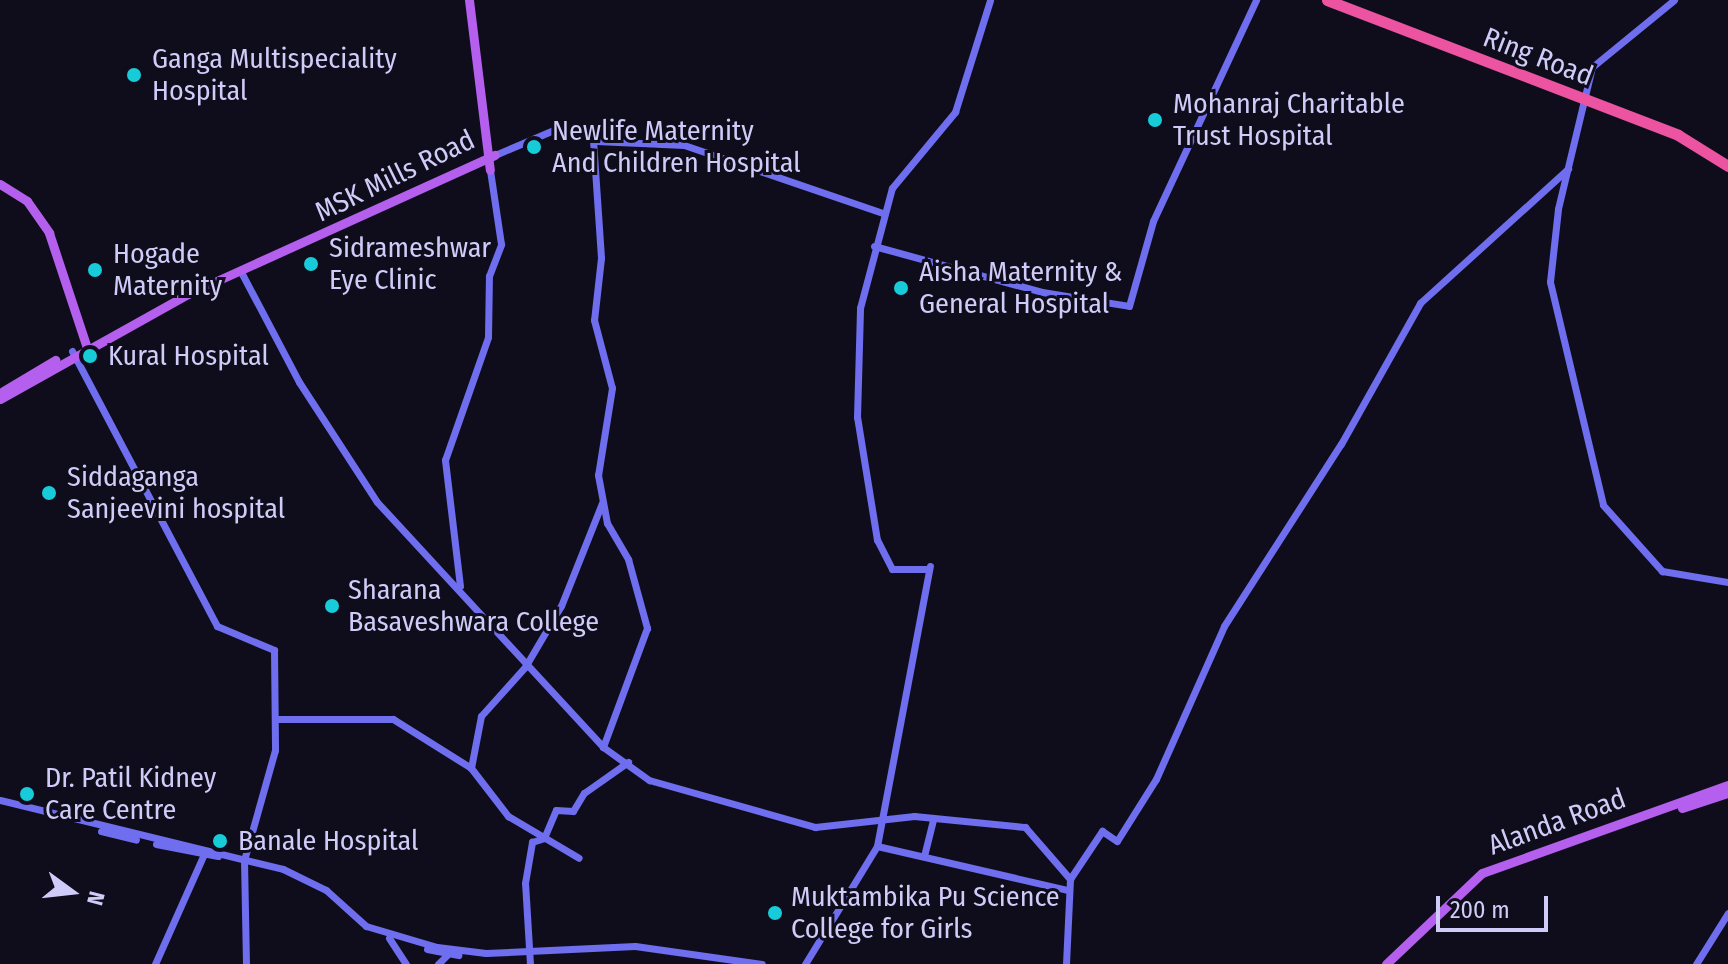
<!DOCTYPE html>
<html>
<head>
<meta charset="utf-8">
<style>
	body { margin:0 }
	#map { position:relative; width:1728px; height:964px; overflow:hidden; background:#0f0d1b; font-family:"Fira Sans Condensed",sans-serif }
	div>[style] { position:absolute }
	[style*='--x'] { left:calc(var(--x)*1px); top:calc(var(--y)*1px); width:calc(var(--w)*1px); rotate:calc(var(--a)*1deg) }
	.secondary>* { height:7px; margin:-3.5px; padding:0 3.5px; transform-origin:3.5px; border-radius:3.5px; background:#6e6eef }
	.primary>* { height:9px; margin:-4.5px; padding:0 4.5px; transform-origin:4.5px; border-radius:4.5px; background:#b45fed }
	.highway>* { height:11px; margin:-5.5px; padding:0 5.5px; transform-origin:5.5px; border-radius:5.5px; background:#ec54a1 }
	.dots>* { width:22px; height:22px; translate:-50% -50%; box-sizing:border-box; border:4px solid #0f0d1b; border-radius:50% }
	span { translate:-50% -50%; white-space:nowrap; text-align:center; line-height:1.15; -webkit-text-stroke:6px #0f0d1b; paint-order:stroke }
	.street-label { font-size:28px; color:#d0ccf9 }
	.poi-label { font-size:28px; color:#d0ccf9 }
	.left { translate:0 -50%; text-align:left }
	.north { position:absolute; left:32px; top:852px; width:80px; height:80px; -webkit-text-stroke:6px #0f0d1b; paint-order:stroke; rotate:105deg; font-size:22px; font-weight:700; line-height:32px; text-align:center; color:#d0ccf9 }
	.north::after { content:''; display:block; margin:auto; width:28px; height:36px; background:#d0ccf9; clip-path:polygon(50% 0,100% 100%,50% 72%,0 100%) }
	.scale { position:absolute; left:1436px; top:896px; width:112px; height:36px; box-sizing:border-box; border:4px solid #d0ccf9; border-top:0; padding-left:10px; font-size:24px; line-height:28px; white-space:nowrap; color:#d0ccf9; -webkit-text-stroke:6px #0f0d1b; paint-order:stroke }
</style>
</head>
<body>
<div id="map">
	<div class="secondary">
		<i style="--x:1674;--y:0;--w:106;--a:140.7"></i>
		<i style="--x:1592;--y:67;--w:146;--a:103.5"></i>
		<i style="--x:1558;--y:209;--w:73;--a:96.3"></i>
		<i style="--x:1550;--y:282;--w:229;--a:76.6"></i>
		<i style="--x:1603;--y:505;--w:89;--a:48.2"></i>
		<i style="--x:1662;--y:571;--w:67;--a:9.5"></i>
		<i style="--x:593;--y:140;--w:118;--a:86.1"></i>
		<i style="--x:601;--y:258;--w:62;--a:96.4"></i>
		<i style="--x:594;--y:320;--w:70;--a:75.2"></i>
		<i style="--x:612;--y:388;--w:88;--a:99.1"></i>
		<i style="--x:598;--y:475;--w:49;--a:79.4"></i>
		<i style="--x:607;--y:523;--w:42;--a:59.7"></i>
		<i style="--x:628;--y:559;--w:72;--a:74.6"></i>
		<i style="--x:647;--y:628;--w:127;--a:110.3"></i>
		<i style="--x:495;--y:155;--w:74;--a:-23.1"></i>
		<i style="--x:563;--y:126;--w:36;--a:24"></i>
		<i style="--x:596;--y:141;--w:88;--a:2.6"></i>
		<i style="--x:684;--y:145;--w:210;--a:18.9"></i>
		<i style="--x:874;--y:246;--w:174;--a:15.3"></i>
		<i style="--x:1042;--y:292;--w:88;--a:9.1"></i>
		<i style="--x:1129;--y:306;--w:88;--a:-74.2"></i>
		<i style="--x:1153;--y:221;--w:244;--a:-65"></i>
		<i style="--x:240;--y:270;--w:127;--a:62.2"></i>
		<i style="--x:299;--y:382;--w:143;--a:57"></i>
		<i style="--x:377;--y:502;--w:333;--a:47.3"></i>
		<i style="--x:603;--y:747;--w:57;--a:35.7"></i>
		<i style="--x:649;--y:780;--w:173;--a:15.8"></i>
		<i style="--x:815;--y:827;--w:100;--a:-6.3"></i>
		<i style="--x:914;--y:816;--w:112;--a:5.7"></i>
		<i style="--x:1025;--y:827;--w:69;--a:49.1"></i>
		<i style="--x:72;--y:351;--w:311;--a:62.2"></i>
		<i style="--x:217;--y:626;--w:62;--a:22.8"></i>
		<i style="--x:274;--y:650;--w:100;--a:89.4"></i>
		<i style="--x:275;--y:750;--w:114;--a:105.7"></i>
		<i style="--x:244;--y:860;--w:104;--a:88.9"></i>
		<i style="--x:929;--y:569;--w:37;--a:180"></i>
		<i style="--x:892;--y:569;--w:33;--a:-117"></i>
		<i style="--x:877;--y:540;--w:125;--a:-99.2"></i>
		<i style="--x:857;--y:417;--w:109;--a:-88.4"></i>
		<i style="--x:860;--y:308;--w:124;--a:-75.1"></i>
		<i style="--x:892;--y:188;--w:99;--a:-50.3"></i>
		<i style="--x:955;--y:112;--w:117;--a:-72.6"></i>
		<i style="--x:460;--y:586;--w:127;--a:-96.8"></i>
		<i style="--x:445;--y:460;--w:130;--a:-70.7"></i>
		<i style="--x:488;--y:337;--w:61;--a:-89.1"></i>
		<i style="--x:489;--y:276;--w:34;--a:-69"></i>
		<i style="--x:501;--y:244;--w:75;--a:-98.5"></i>
		<i style="--x:277;--y:719;--w:116;--a:0"></i>
		<i style="--x:393;--y:719;--w:92;--a:32.1"></i>
		<i style="--x:471;--y:768;--w:61;--a:52.4"></i>
		<i style="--x:508;--y:816;--w:82;--a:30.6"></i>
		<i style="--x:471;--y:768;--w:53;--a:-79.1"></i>
		<i style="--x:481;--y:716;--w:66;--a:-48.1"></i>
		<i style="--x:525;--y:667;--w:71;--a:-59.5"></i>
		<i style="--x:561;--y:606;--w:111;--a:-68.3"></i>
		<i style="--x:0;--y:800;--w:291;--a:13.7"></i>
		<i style="--x:283;--y:869;--w:48;--a:26"></i>
		<i style="--x:326;--y:890;--w:54;--a:42"></i>
		<i style="--x:366;--y:926;--w:74;--a:16.5"></i>
		<i style="--x:437;--y:947;--w:49;--a:7"></i>
		<i style="--x:486;--y:953;--w:149;--a:-2.7"></i>
		<i style="--x:635;--y:946;--w:128;--a:8.1"></i>
		<i style="--x:101;--y:831;--w:36;--a:14"></i>
		<i style="--x:156;--y:844;--w:63;--a:11"></i>
		<i style="--x:877;--y:846;--w:285;--a:-79.3"></i>
		<i style="--x:924;--y:856;--w:38;--a:-76"></i>
		<i style="--x:389;--y:938;--w:31;--a:57"></i>
		<i style="--x:427;--y:949;--w:32;--a:11"></i>
		<i style="--x:155;--y:964;--w:120;--a:-66"></i>
		<i style="--x:438;--y:964;--w:14;--a:-45"></i>
		<i style="--x:530;--y:964;--w:81;--a:-93.5"></i>
		<i style="--x:525;--y:883;--w:42;--a:-80.3"></i>
		<i style="--x:532;--y:842;--w:13;--a:-18"></i>
		<i style="--x:544;--y:838;--w:30;--a:-67"></i>
		<i style="--x:556;--y:810;--w:17;--a:3"></i>
		<i style="--x:573;--y:811;--w:21;--a:-59"></i>
		<i style="--x:584;--y:793;--w:54;--a:-35.2"></i>
		<i style="--x:805;--y:964;--w:138;--a:-58.6"></i>
		<i style="--x:877;--y:846;--w:195;--a:13"></i>
		<i style="--x:1066;--y:964;--w:85;--a:-87.3"></i>
		<i style="--x:1070;--y:879;--w:58;--a:-56.3"></i>
		<i style="--x:1102;--y:831;--w:18;--a:34"></i>
		<i style="--x:1117;--y:841;--w:73;--a:-57.8"></i>
		<i style="--x:1156;--y:779;--w:167;--a:-66"></i>
		<i style="--x:1224;--y:626;--w:216;--a:-57.3"></i>
		<i style="--x:1341;--y:444;--w:162;--a:-60.7"></i>
		<i style="--x:1420;--y:303;--w:200;--a:-42.2"></i>
		<i style="--x:1696;--y:964;--w:60;--a:-57.9"></i>
	</div>
	<div class="primary">
		<i style="--x:469;--y:0;--w:171;--a:83"></i>
		<i style="--x:0;--y:184;--w:32;--a:32"></i>
		<i style="--x:27;--y:201;--w:39;--a:55"></i>
		<i style="--x:49;--y:233;--w:121;--a:71.7"></i>
		<i style="--x:3;--y:391;--w:61;--a:-30.8"></i>
		<i style="--x:0;--y:399;--w:215;--a:-29.2"></i>
		<i style="--x:188;--y:294;--w:337;--a:-24.4"></i>
		<i style="--x:1682;--y:808;--w:48;--a:-18.1"></i>
		<i style="--x:1386;--y:964;--w:132;--a:-43.5"></i>
		<i style="--x:1482;--y:873;--w:261;--a:-19.7"></i>
	</div>
	<div class="highway">
		<i style="--x:1327;--y:0;--w:376;--a:21"></i>
		<i style="--x:1678;--y:135;--w:59;--a:31.8"></i>
	</div>
	<div class="dots">
		<i style="left:134px;top:75px;background:#18cbd9"></i>
		<i style="left:1155px;top:120px;background:#18cbd9"></i>
		<i style="left:534px;top:147px;background:#18cbd9"></i>
		<i style="left:311px;top:264px;background:#18cbd9"></i>
		<i style="left:95px;top:270px;background:#18cbd9"></i>
		<i style="left:901px;top:288px;background:#18cbd9"></i>
		<i style="left:90px;top:356px;background:#18cbd9"></i>
		<i style="left:49px;top:493px;background:#18cbd9"></i>
		<i style="left:332px;top:606px;background:#18cbd9"></i>
		<i style="left:27px;top:794px;background:#18cbd9"></i>
		<i style="left:220px;top:841px;background:#18cbd9"></i>
		<i style="left:775px;top:913px;background:#18cbd9"></i>
	</div>
	<div class="street-label">
		<span style="left:1538px;top:57px;rotate:21deg">Ring Road</span>
		<span style="left:395px;top:176px;rotate:-26deg">MSK Mills Road</span>
		<span style="left:1557px;top:822px;rotate:-20deg">Alanda Road</span>
	</div>
	<div class="poi-label">
		<span class="left" style="left:152px;top:75px">Ganga Multispeciality<br>Hospital</span>
		<span class="left" style="left:1173px;top:120px">Mohanraj Charitable<br>Trust Hospital</span>
		<span class="left" style="left:552px;top:147px">Newlife Maternity<br>And Children Hospital</span>
		<span class="left" style="left:329px;top:264px">Sidrameshwar<br>Eye Clinic</span>
		<span class="left" style="left:113px;top:270px">Hogade<br>Maternity</span>
		<span class="left" style="left:919px;top:288px">Aisha Maternity &amp;<br>General Hospital</span>
		<span class="left" style="left:108px;top:356px">Kural Hospital</span>
		<span class="left" style="left:67px;top:493px">Siddaganga<br>Sanjeevini hospital</span>
		<span class="left" style="left:348px;top:606px">Sharana<br>Basaveshwara College</span>
		<span class="left" style="left:45px;top:794px">Dr. Patil Kidney<br>Care Centre</span>
		<span class="left" style="left:238px;top:841px">Banale Hospital</span>
		<span class="left" style="left:791px;top:913px">Muktambika Pu Science<br>College for Girls</span>
	</div>
	<div class="north">N</div>
	<div class="scale">200 m</div>
</div>
</body>
</html>
